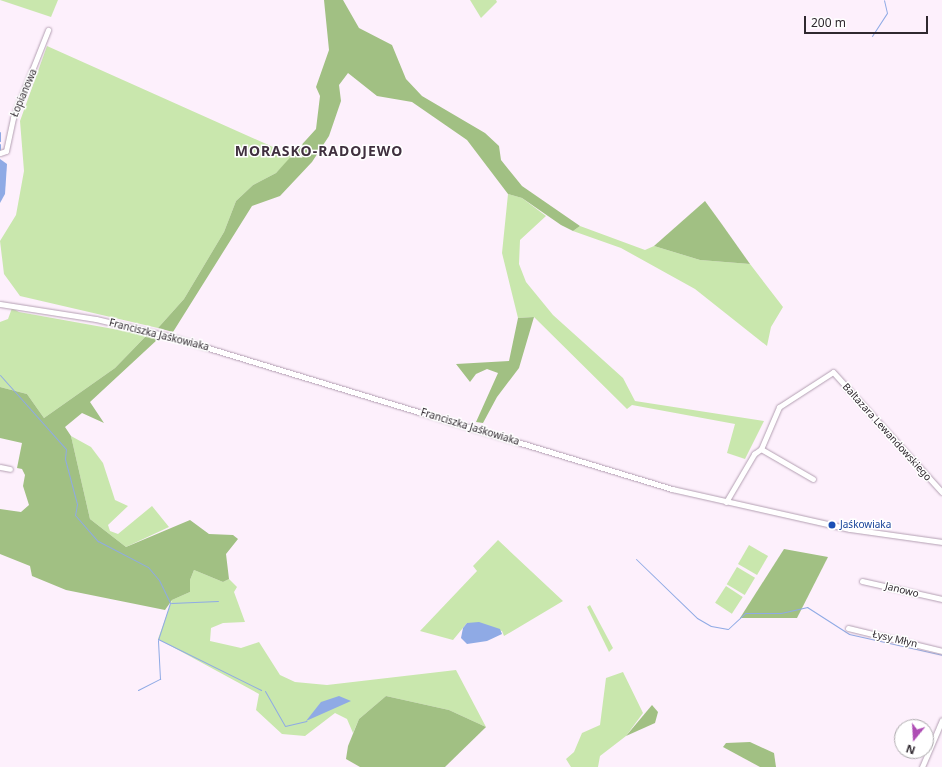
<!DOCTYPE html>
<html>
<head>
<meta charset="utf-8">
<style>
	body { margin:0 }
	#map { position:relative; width:942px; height:767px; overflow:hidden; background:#fdf0fc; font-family:"Noto Sans",sans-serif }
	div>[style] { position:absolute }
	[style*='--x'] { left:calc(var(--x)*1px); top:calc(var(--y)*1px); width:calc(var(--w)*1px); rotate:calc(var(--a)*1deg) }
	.green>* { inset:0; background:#c9e7ad; transform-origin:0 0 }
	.forest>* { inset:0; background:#a1c083 }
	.water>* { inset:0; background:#8faae5 }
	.stream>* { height:1px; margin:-0.5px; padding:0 0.5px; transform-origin:0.5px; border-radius:0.5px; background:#8faae5 }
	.roads { filter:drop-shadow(0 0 1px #b39fb2) drop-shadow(0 0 1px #b39fb2) }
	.minor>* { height:5px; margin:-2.5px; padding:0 2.5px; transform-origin:2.5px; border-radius:2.5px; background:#fff }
	.dots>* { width:11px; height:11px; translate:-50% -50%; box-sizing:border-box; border:2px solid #fff; border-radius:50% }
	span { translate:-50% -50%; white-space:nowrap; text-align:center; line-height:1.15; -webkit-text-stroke:3px #fff; paint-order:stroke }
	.street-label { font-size:10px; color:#2f282f }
	.transit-label { font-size:10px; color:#164399 }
	.left { translate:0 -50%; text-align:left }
	.district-label { font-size:14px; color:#40303f; font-weight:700; letter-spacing:1px }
	.north { position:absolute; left:894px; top:719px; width:40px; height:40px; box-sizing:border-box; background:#fff; border:1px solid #aca9ac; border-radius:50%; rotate:198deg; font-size:11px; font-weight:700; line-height:16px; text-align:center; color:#2f282f }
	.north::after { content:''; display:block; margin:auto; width:14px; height:18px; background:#ae4db4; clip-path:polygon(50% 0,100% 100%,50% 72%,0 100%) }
	.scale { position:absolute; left:804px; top:16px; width:124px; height:18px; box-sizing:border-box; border:2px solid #2f282f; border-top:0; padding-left:5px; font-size:12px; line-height:14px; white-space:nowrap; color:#2f282f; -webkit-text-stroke:3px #fff; paint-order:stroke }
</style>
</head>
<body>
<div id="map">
	<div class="green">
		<i style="clip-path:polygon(0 0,58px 0,51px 17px)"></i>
		<i style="clip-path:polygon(470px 0,496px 0,497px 2px,481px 18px)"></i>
		<i style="clip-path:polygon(47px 46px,293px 156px,276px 173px,253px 185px,236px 201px,224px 232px,184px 299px,158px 328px,20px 296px,4px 274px,0 241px,16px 215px,24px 171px,20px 121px)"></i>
		<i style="clip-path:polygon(508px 194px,522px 198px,546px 216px,520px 240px,519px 264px,526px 282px,553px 315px,623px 378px,635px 401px,764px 421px,745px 459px,727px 453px,735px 424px,632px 405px,627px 409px,534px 317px,518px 318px,502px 253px)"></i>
		<i style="clip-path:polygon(580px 226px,645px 250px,654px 246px,700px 260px,750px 264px,783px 307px,771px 327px,767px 346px,695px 289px,621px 248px,573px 231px)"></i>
		<i style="clip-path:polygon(12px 308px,19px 312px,147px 335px,115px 368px,44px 418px,27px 394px,0 387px,0 322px,8px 319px)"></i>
		<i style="clip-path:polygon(71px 436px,91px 447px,103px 463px,115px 500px,128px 506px,108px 525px,110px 531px,118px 534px,152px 506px,169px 527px,126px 547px,90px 519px)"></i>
		<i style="clip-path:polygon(498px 540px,563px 601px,504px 636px,502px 631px,467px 623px,453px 640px,420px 631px,477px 571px,473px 566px)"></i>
		<i style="left:749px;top:545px;width:22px;height:22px;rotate:30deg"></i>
		<i style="left:737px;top:567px;width:21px;height:20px;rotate:31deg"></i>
		<i style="clip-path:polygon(194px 570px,223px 582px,229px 579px,237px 587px,234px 592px,245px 622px,223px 623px,211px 628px,210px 641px,241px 648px,259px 642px,280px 675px,295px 682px,327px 685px,456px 670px,486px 727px,449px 710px,386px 696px,359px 719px,353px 733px,347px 719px,335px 713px,305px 736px,282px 734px,256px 710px,259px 694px,158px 639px,172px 600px,190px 592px,190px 580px)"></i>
		<i style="left:726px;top:586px;width:20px;height:20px;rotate:33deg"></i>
		<i style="clip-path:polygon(590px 605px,613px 648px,609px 652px,587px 607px)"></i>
		<i style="clip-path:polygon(623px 672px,643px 713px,626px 736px,600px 756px,598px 767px,571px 767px,566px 759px,574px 752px,582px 733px,600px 725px,606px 678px)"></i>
	</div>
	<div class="forest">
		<i style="clip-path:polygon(324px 0,343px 0,359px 28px,392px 45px,406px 79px,422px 96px,485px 133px,499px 146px,501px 160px,522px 186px,580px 226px,573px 231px,561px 225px,522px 198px,508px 194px,467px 140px,412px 102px,377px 96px,348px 73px,339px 85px,341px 101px,329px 136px,312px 162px,280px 196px,252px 206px,173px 332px,158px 328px,184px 299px,224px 232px,236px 201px,253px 185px,276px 173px,316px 129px,320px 96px,316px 87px,329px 50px)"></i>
		<i style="clip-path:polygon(705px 201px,721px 223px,750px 264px,700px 260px,654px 246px)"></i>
		<i style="clip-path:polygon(534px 317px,519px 368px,497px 397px,483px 423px,476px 422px,498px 373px,487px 369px,476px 374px,470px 382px,456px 364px,509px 361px,518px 318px)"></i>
		<i style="clip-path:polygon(147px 335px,158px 339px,90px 402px,104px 423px,82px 413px,65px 427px,71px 436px,90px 519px,126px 547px,190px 520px,209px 534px,233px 535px,238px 539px,226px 554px,229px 579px,223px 582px,194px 570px,190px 580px,190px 592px,172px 600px,165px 610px,66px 590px,32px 576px,30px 566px,0 554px,0 509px,21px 512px,29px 505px,23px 486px,25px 475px,22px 469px,17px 468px,22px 443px,0 438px,0 387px,27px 394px,44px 418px,115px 368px)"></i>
		<i style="clip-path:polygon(784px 549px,828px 557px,797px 618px,740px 618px)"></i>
		<i style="clip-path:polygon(386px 696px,449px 710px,486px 727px,445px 767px,360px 767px,346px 759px,348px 746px,359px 719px)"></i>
		<i style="clip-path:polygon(652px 705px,658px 712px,655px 723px,626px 736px)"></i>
		<i style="clip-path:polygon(750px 742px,774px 753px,776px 767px,760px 767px,723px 747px,726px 743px)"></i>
	</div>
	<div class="water">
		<i style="clip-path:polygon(0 159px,7px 164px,5px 194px,0 203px)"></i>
		<i style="clip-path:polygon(479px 622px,500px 629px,502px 634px,487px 641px,467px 644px,461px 638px,463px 628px,467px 623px)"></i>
		<i style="clip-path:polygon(339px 696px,351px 701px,306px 721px,321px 702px)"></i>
	</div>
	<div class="stream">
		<i style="--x:872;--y:36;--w:27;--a:-57"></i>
		<i style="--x:887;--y:13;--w:13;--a:-103"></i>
		<i style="--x:0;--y:132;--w:9;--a:90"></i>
		<i style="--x:0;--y:144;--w:6;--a:90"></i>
		<i style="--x:0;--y:375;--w:99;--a:48.3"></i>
		<i style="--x:66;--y:449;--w:10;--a:96"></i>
		<i style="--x:65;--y:459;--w:47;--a:75.1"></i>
		<i style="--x:77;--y:504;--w:11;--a:100"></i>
		<i style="--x:75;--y:515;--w:35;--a:49"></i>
		<i style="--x:98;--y:541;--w:56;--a:27.5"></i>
		<i style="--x:148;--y:567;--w:17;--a:50"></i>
		<i style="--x:159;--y:580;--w:25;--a:64"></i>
		<i style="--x:170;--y:603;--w:38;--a:108"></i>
		<i style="--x:158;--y:639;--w:115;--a:26.3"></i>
		<i style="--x:636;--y:559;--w:85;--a:44"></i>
		<i style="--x:697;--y:618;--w:16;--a:30"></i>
		<i style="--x:711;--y:626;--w:17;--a:10"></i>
		<i style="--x:728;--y:629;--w:23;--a:-43"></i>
		<i style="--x:745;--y:613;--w:36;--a:0"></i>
		<i style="--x:781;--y:613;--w:27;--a:-13"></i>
		<i style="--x:807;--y:607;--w:50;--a:32.7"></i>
		<i style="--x:849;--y:634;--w:95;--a:12.7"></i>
		<i style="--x:171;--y:603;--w:47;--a:-2.4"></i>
		<i style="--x:138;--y:690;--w:25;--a:-27"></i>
		<i style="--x:160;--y:679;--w:39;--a:-93"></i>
		<i style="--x:265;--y:691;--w:40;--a:60.3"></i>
		<i style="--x:285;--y:726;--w:22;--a:-13"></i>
	</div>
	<div class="roads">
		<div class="minor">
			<i style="--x:0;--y:153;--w:6;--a:-18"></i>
			<i style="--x:6;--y:151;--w:34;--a:-78"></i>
			<i style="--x:13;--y:118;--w:95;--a:-68.3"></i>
			<i style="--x:0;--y:304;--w:97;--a:8.9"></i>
			<i style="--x:96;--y:319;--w:78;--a:13.3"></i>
			<i style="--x:172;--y:337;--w:523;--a:16.91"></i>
			<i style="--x:672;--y:489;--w:182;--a:12.7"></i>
			<i style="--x:850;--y:529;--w:93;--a:8"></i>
			<i style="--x:761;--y:449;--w:60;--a:30"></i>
			<i style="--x:0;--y:467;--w:10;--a:11"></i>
			<i style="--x:726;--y:502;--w:56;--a:-59.7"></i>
			<i style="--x:754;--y:454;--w:9;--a:-36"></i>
			<i style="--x:761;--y:449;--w:46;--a:-66.8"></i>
			<i style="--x:779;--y:407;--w:64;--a:-32.9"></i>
			<i style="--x:833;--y:372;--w:162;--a:47.8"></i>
			<i style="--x:862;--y:581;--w:82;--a:12.7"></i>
			<i style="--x:848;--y:628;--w:97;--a:13.7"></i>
			<i style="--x:922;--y:767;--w:51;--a:-66.9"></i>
		</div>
	</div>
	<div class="dots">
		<i style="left:832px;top:525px;background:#1a4fb4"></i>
	</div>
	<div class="street-label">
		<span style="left:24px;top:93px;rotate:-67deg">Łopianowa</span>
		<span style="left:159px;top:335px;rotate:14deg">Franciszka Jaśkowiaka</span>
		<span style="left:470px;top:427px;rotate:17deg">Franciszka Jaśkowiaka</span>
		<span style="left:887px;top:432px;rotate:48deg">Baltazara Lewandowskiego</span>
		<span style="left:902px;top:590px;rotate:14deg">Janowo</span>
		<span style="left:895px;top:639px;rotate:13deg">Łysy Młyn</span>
	</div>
	<div class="transit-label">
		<span class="left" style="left:840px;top:525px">Jaśkowiaka</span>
	</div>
	<div class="district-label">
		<span style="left:319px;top:151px">MORASKO-RADOJEWO</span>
	</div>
	<div class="north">N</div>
	<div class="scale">200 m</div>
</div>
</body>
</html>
